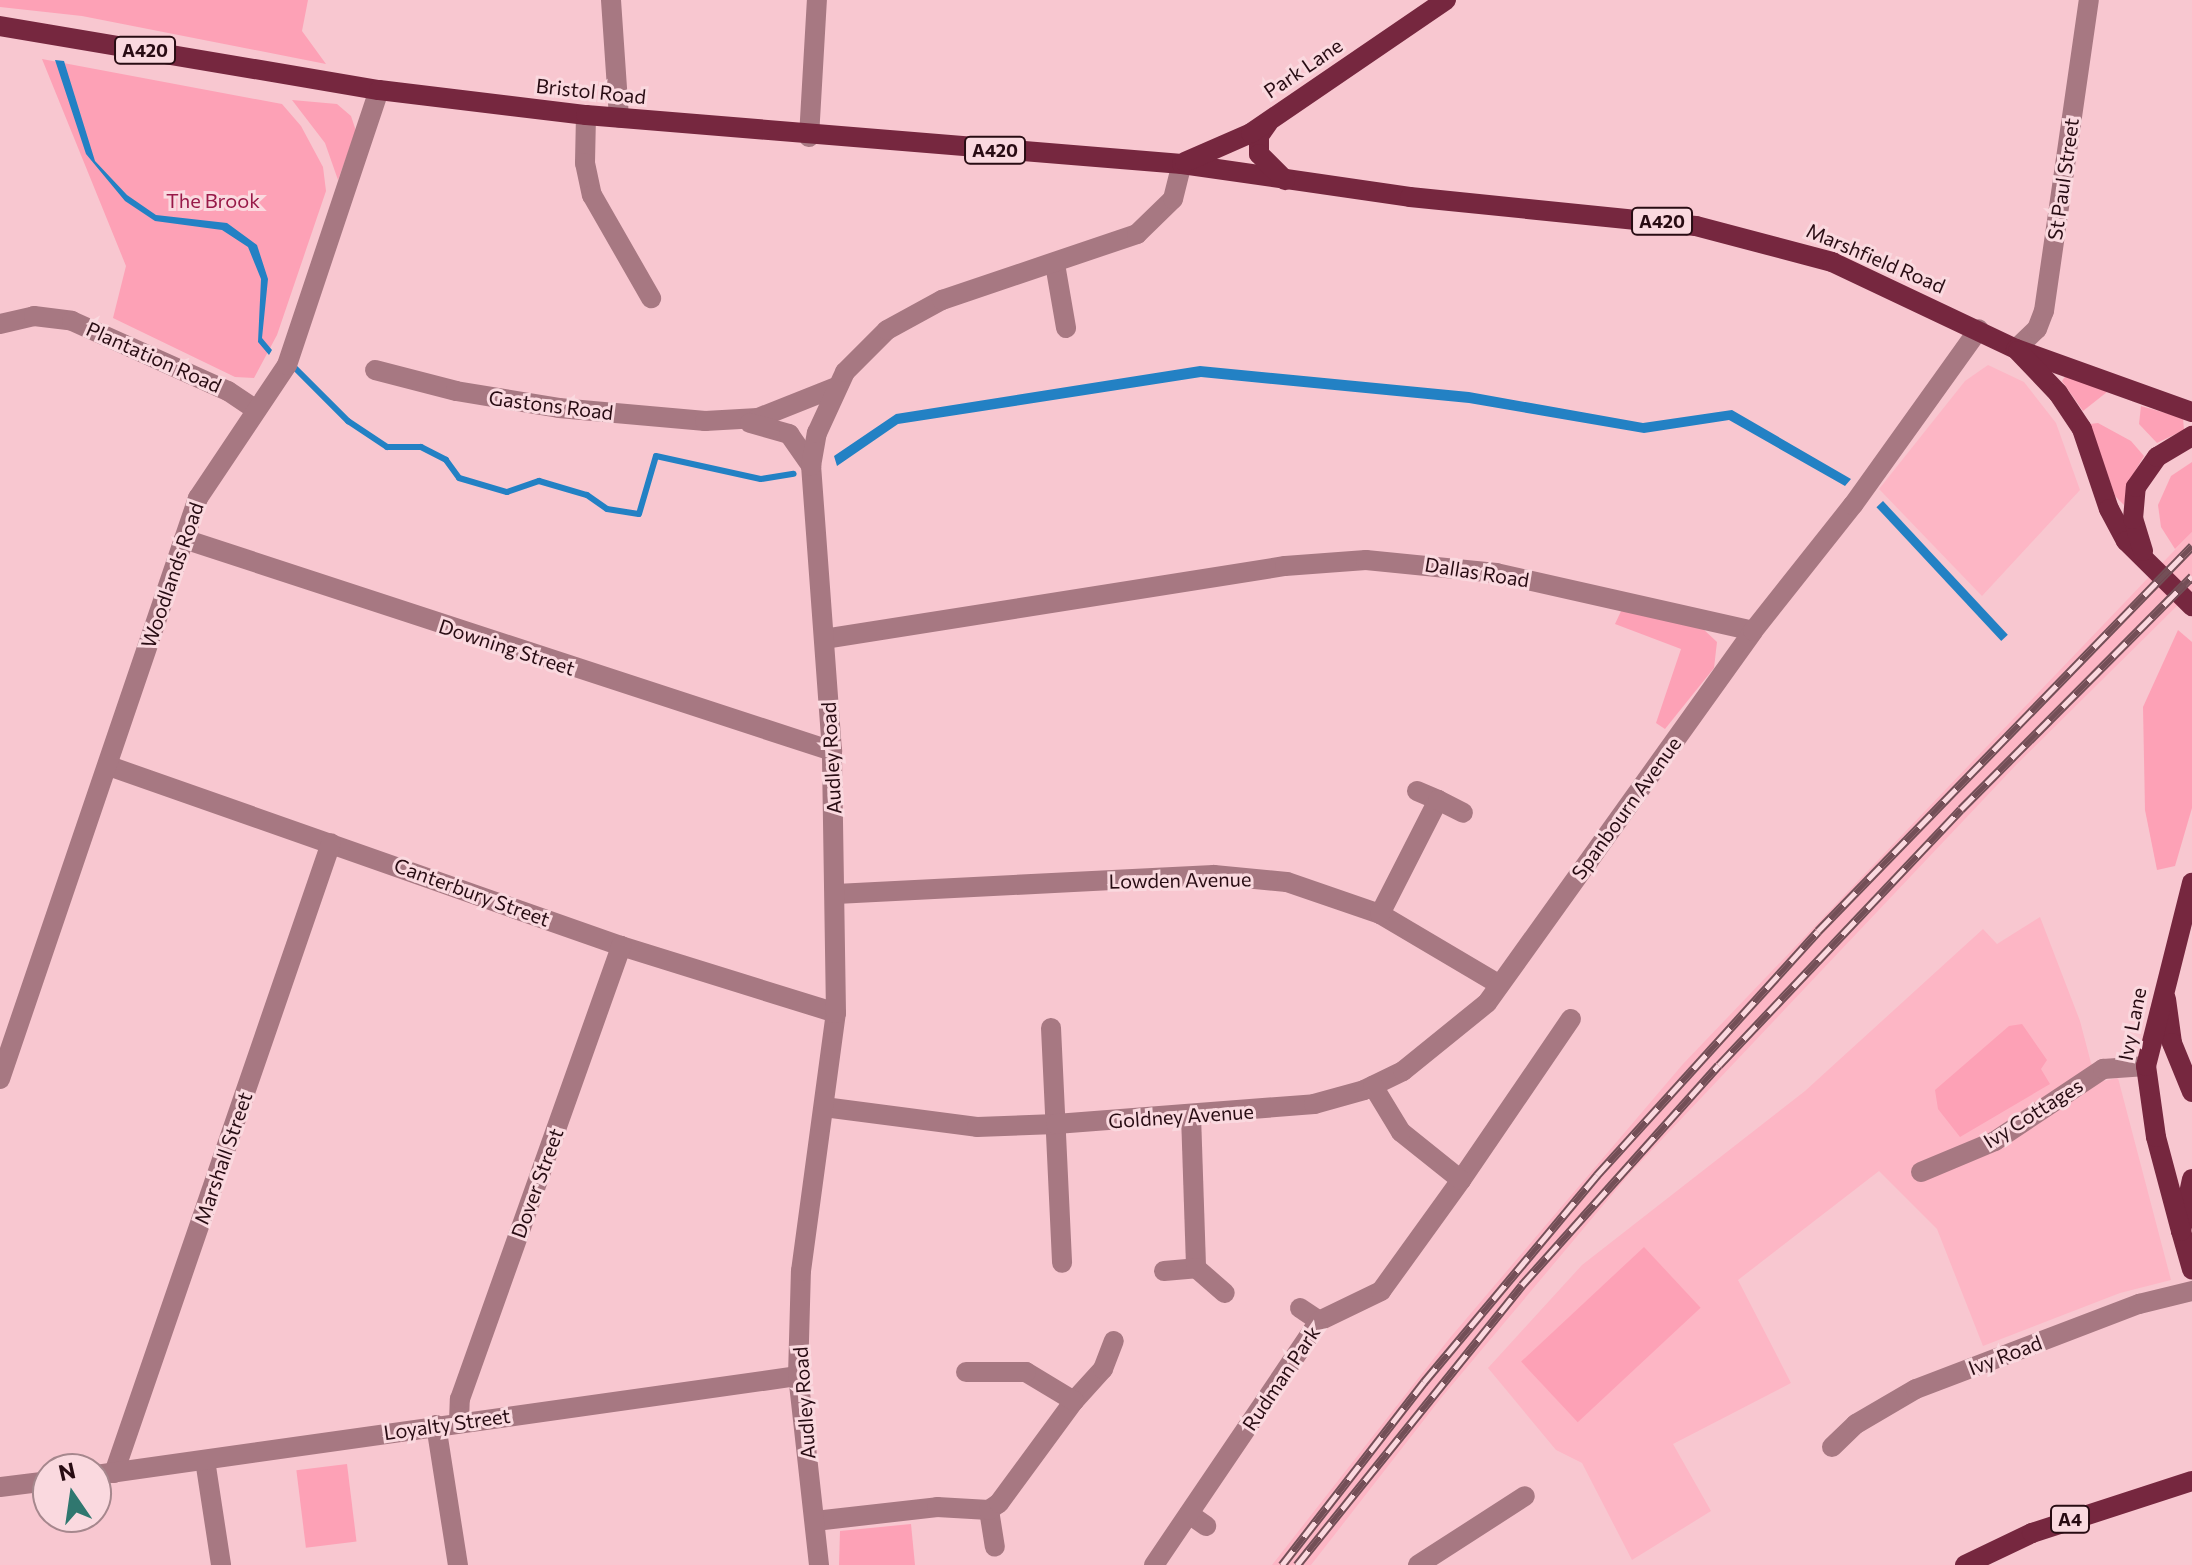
<!DOCTYPE html>
<html>
<head>
<meta charset="utf-8">
<style>
	body { margin:0 }
	#map { position:relative; width:2192px; height:1565px; overflow:hidden; background:#f8c7d0; font-family:Commissioner,sans-serif }
	div>[style] { position:absolute }
	[style*='--x'] { left:calc(var(--x)*1px); top:calc(var(--y)*1px); width:calc(var(--w)*1px); rotate:calc(var(--a)*1deg) }
	.built>* { inset:0; background:#fdb6c5 }
	.green>* { inset:0; background:#fda1b6; transform-origin:0 0 }
	.water>* { inset:0; background:#2381c4; transform-origin:0 0 }
	.stream>* { height:6px; margin:-3px; padding:0 3px; transform-origin:3px; border-radius:3px; background:#2381c4 }
	.minor>* { height:20px; margin:-10px; padding:0 10px; transform-origin:10px; border-radius:10px; background:#a77882 }
	.primary>* { height:20px; margin:-10px; padding:0 10px; transform-origin:10px; border-radius:10px; background:#76273f }
	.rail>* { height:9px; margin-top:-4.5px; transform-origin:0; background:repeating-linear-gradient(90deg,#fad9df 0 18px,#734f57 0 36px); box-sizing:border-box; border-block:2px solid #734f57 }
	span { translate:-50% -50%; white-space:nowrap; text-align:center; line-height:1.15; -webkit-text-stroke:6px #fad9df; paint-order:stroke }
	.shield-label span { padding:2px 6px; background:#fad9df; border:2px solid; border-radius:6px; -webkit-text-stroke-width:0 }
	.shield-label { font-size:18px; color:#280c13; font-weight:700 }
	.street-label { font-size:20px; color:#280c13 }
	.park-label { font-size:20px; color:#981948 }
	.north { position:absolute; left:32px; top:1453px; width:80px; height:80px; box-sizing:border-box; background:#fad9df; border:2px solid #a6878d; border-radius:50%; rotate:347deg; font-size:22px; font-weight:700; line-height:32px; text-align:center; color:#280c13 }
	.north::after { content:''; display:block; margin:auto; width:28px; height:36px; background:#30776f; clip-path:polygon(50% 0,100% 100%,50% 72%,0 100%) }
</style>
</head>
<body>
<div id="map">
	<div class="built">
		<i style="clip-path:polygon(1988px 365px,2024px 382px,2056px 423px,2080px 490px,1982px 596px,1879px 489px,1965px 381px)"></i>
		<i style="clip-path:polygon(2192px 532px,2192px 591px,2017px 764px,1631px 1172px,1441px 1398px,1311px 1565px,1272px 1565px,1449px 1339px,1683px 1064px)"></i>
		<i style="clip-path:polygon(2040px 917px,2080px 1021px,2091px 1063px,2103px 1081px,2118px 1078px,2171px 1280px,2120px 1293px,1983px 1346px,1937px 1229px,1879px 1171px,1738px 1280px,1791px 1383px,1673px 1444px,1711px 1511px,1632px 1560px,1582px 1463px,1556px 1450px,1488px 1368px,1582px 1265px,1805px 1091px,1983px 929px,1997px 944px)"></i>
	</div>
	<div class="green">
		<i style="clip-path:polygon(0 0,308px 0,302px 31px,326px 64px,82px 16px,0 7px)"></i>
		<i style="clip-path:polygon(42px 59px,282px 104px,301px 126px,323px 167px,326px 191px,277px 335px,254px 378px,235px 377px,113px 318px,126px 266px)"></i>
		<i style="clip-path:polygon(292px 100px,337px 104px,351px 116px,356px 131px,338px 180px,325px 143px)"></i>
		<i style="clip-path:polygon(2066px 375px,2107px 392px,2083px 411px,2062px 381px)"></i>
		<i style="clip-path:polygon(2141px 406px,2183px 418px,2184px 430px,2157px 443px,2139px 424px)"></i>
		<i style="clip-path:polygon(2098px 423px,2131px 441px,2144px 456px,2128px 483px,2124px 505px,2115px 496px,2090px 424px)"></i>
		<i style="clip-path:polygon(2192px 462px,2192px 532px,2175px 549px,2161px 527px,2158px 505px,2171px 476px)"></i>
		<i style="clip-path:polygon(1622px 609px,1701px 627px,1717px 642px,1714px 668px,1665px 729px,1656px 723px,1681px 649px,1615px 624px)"></i>
		<i style="clip-path:polygon(2178px 630px,2192px 642px,2192px 808px,2175px 866px,2157px 870px,2145px 810px,2143px 707px)"></i>
		<i style="clip-path:polygon(2022px 1024px,2047px 1060px,2041px 1069px,2050px 1084px,1960px 1137px,1938px 1109px,1935px 1090px,2009px 1026px)"></i>
		<i style="left:1644px;top:1247px;width:83px;height:168px;rotate:47deg"></i>
		<i style="left:347px;top:1464px;width:78px;height:51px;rotate:83deg"></i>
		<i style="clip-path:polygon(911px 1524px,915px 1565px,839px 1565px,840px 1531px)"></i>
	</div>
	<div class="water">
		<i style="clip-path:polygon(55px 60px,64px 61px,95px 161px,127px 195px,156px 215px,227px 223px,257px 245px,268px 279px,262px 338px,272px 350px,269px 355px,258px 342px,261px 279px,248px 247px,222px 230px,155px 221px,125px 201px,86px 154px)"></i>
		<i style="clip-path:polygon(1200px 366px,1469px 392px,1643px 423px,1732px 410px,1851px 479px,1845px 486px,1729px 420px,1644px 433px,1469px 403px,1201px 377px,898px 424px,837px 466px,834px 456px,896px 414px)"></i>
		<i style="left:1883px;top:501px;width:183px;height:9px;rotate:47deg"></i>
	</div>
	<div class="stream">
		<i style="--x:296;--y:369;--w:74;--a:45"></i>
		<i style="--x:348;--y:421;--w:47;--a:33.7"></i>
		<i style="--x:387;--y:447;--w:34;--a:0"></i>
		<i style="--x:421;--y:447;--w:28;--a:27"></i>
		<i style="--x:446;--y:460;--w:22;--a:54"></i>
		<i style="--x:459;--y:478;--w:50;--a:16.3"></i>
		<i style="--x:507;--y:492;--w:34;--a:-19"></i>
		<i style="--x:539;--y:481;--w:50;--a:16.3"></i>
		<i style="--x:587;--y:495;--w:24;--a:35"></i>
		<i style="--x:607;--y:509;--w:32;--a:9"></i>
		<i style="--x:639;--y:514;--w:60;--a:-73.7"></i>
		<i style="--x:656;--y:456;--w:107;--a:12.4"></i>
		<i style="--x:761;--y:479;--w:33;--a:-9"></i>
	</div>
	<div class="minor">
		<i style="--x:611;--y:0;--w:118;--a:86.1"></i>
		<i style="--x:586;--y:115;--w:48;--a:91.2"></i>
		<i style="--x:585;--y:163;--w:33;--a:78"></i>
		<i style="--x:592;--y:195;--w:119;--a:60.2"></i>
		<i style="--x:809;--y:137;--w:137;--a:-86.7"></i>
		<i style="--x:1055;--y:264;--w:65;--a:80.2"></i>
		<i style="--x:0;--y:324;--w:35;--a:-13"></i>
		<i style="--x:34;--y:316;--w:38;--a:7"></i>
		<i style="--x:72;--y:321;--w:171;--a:24.2"></i>
		<i style="--x:228;--y:391;--w:34;--a:34"></i>
		<i style="--x:2016;--y:349;--w:29;--a:-44"></i>
		<i style="--x:2037;--y:329;--w:19;--a:-69"></i>
		<i style="--x:2044;--y:311;--w:314;--a:-81.8"></i>
		<i style="--x:375;--y:370;--w:84;--a:14.5"></i>
		<i style="--x:456;--y:391;--w:104;--a:9.4"></i>
		<i style="--x:559;--y:408;--w:147;--a:5.1"></i>
		<i style="--x:705;--y:421;--w:53;--a:-3.2"></i>
		<i style="--x:758;--y:418;--w:84;--a:-21.7"></i>
		<i style="--x:750;--y:423;--w:41;--a:15.8"></i>
		<i style="--x:789;--y:434;--w:39;--a:55"></i>
		<i style="--x:184;--y:539;--w:682;--a:18.12"></i>
		<i style="--x:824;--y:639;--w:467;--a:-9"></i>
		<i style="--x:1285;--y:566;--w:81;--a:-4.2"></i>
		<i style="--x:1366;--y:560;--w:131;--a:5.7"></i>
		<i style="--x:1496;--y:573;--w:263;--a:12.7"></i>
		<i style="--x:109;--y:766;--w:543;--a:19.37"></i>
		<i style="--x:621;--y:946;--w:225;--a:17.3"></i>
		<i style="--x:1417;--y:791;--w:23;--a:23"></i>
		<i style="--x:836;--y:894;--w:378;--a:-2.9"></i>
		<i style="--x:1214;--y:875;--w:73;--a:5.5"></i>
		<i style="--x:1287;--y:882;--w:98;--a:19"></i>
		<i style="--x:1380;--y:914;--w:139;--a:30.6"></i>
		<i style="--x:1380;--y:914;--w:128;--a:-63"></i>
		<i style="--x:1438;--y:800;--w:28;--a:27"></i>
		<i style="--x:1051;--y:1028;--w:235;--a:87.3"></i>
		<i style="--x:0;--y:1079;--w:614;--a:-71.18"></i>
		<i style="--x:198;--y:498;--w:160;--a:-56.2"></i>
		<i style="--x:287;--y:365;--w:290;--a:-71.5"></i>
		<i style="--x:824;--y:1107;--w:154;--a:7.4"></i>
		<i style="--x:977;--y:1127;--w:79;--a:-2.2"></i>
		<i style="--x:1056;--y:1124;--w:259;--a:-4.4"></i>
		<i style="--x:1314;--y:1104;--w:52;--a:-15.6"></i>
		<i style="--x:1364;--y:1090;--w:43;--a:-26"></i>
		<i style="--x:1403;--y:1071;--w:108;--a:-39"></i>
		<i style="--x:1487;--y:1003;--w:457;--a:-54.4"></i>
		<i style="--x:1753;--y:631;--w:161;--a:-51.6"></i>
		<i style="--x:1853;--y:505;--w:216;--a:-54.4"></i>
		<i style="--x:1191;--y:1115;--w:153;--a:88.1"></i>
		<i style="--x:1921;--y:1172;--w:80;--a:-22.7"></i>
		<i style="--x:1995;--y:1141;--w:130;--a:-33.7"></i>
		<i style="--x:2103;--y:1069;--w:43;--a:-4"></i>
		<i style="--x:1461;--y:1180;--w:195;--a:-55.7"></i>
		<i style="--x:1164;--y:1271;--w:32;--a:-5"></i>
		<i style="--x:1196;--y:1268;--w:38;--a:41"></i>
		<i style="--x:1300;--y:1308;--w:23;--a:34"></i>
		<i style="--x:1074;--y:1401;--w:43;--a:-47.8"></i>
		<i style="--x:1103;--y:1369;--w:30;--a:-69"></i>
		<i style="--x:459;--y:1422;--w:23;--a:-88"></i>
		<i style="--x:460;--y:1399;--w:481;--a:-70.4"></i>
		<i style="--x:436;--y:1425;--w:142;--a:81.1"></i>
		<i style="--x:1832;--y:1447;--w:33;--a:-44"></i>
		<i style="--x:1856;--y:1424;--w:69;--a:-30.3"></i>
		<i style="--x:1916;--y:1389;--w:239;--a:-20.9"></i>
		<i style="--x:2139;--y:1304;--w:55;--a:-13.8"></i>
		<i style="--x:205;--y:1460;--w:106;--a:81.3"></i>
		<i style="--x:114;--y:1473;--w:666;--a:-70.99"></i>
		<i style="--x:96;--y:1475;--w:709;--a:-8.03"></i>
		<i style="--x:0;--y:1487;--w:48;--a:-7.1"></i>
		<i style="--x:989;--y:1510;--w:37;--a:81"></i>
		<i style="--x:1189;--y:1514;--w:21;--a:35"></i>
		<i style="--x:815;--y:1521;--w:123;--a:-6.5"></i>
		<i style="--x:937;--y:1507;--w:52;--a:3.3"></i>
		<i style="--x:989;--y:1510;--w:12;--a:-35"></i>
		<i style="--x:999;--y:1503;--w:127;--a:-53.7"></i>
		<i style="--x:1074;--y:1401;--w:56;--a:-148.9"></i>
		<i style="--x:1026;--y:1372;--w:60;--a:180"></i>
		<i style="--x:819;--y:1565;--w:190;--a:-96.3"></i>
		<i style="--x:798;--y:1376;--w:105;--a:-88.4"></i>
		<i style="--x:801;--y:1271;--w:260;--a:-82.3"></i>
		<i style="--x:836;--y:1013;--w:262;--a:-90.9"></i>
		<i style="--x:832;--y:751;--w:286;--a:-94.2"></i>
		<i style="--x:811;--y:466;--w:34;--a:-80"></i>
		<i style="--x:817;--y:433;--w:67;--a:-65.3"></i>
		<i style="--x:845;--y:372;--w:59;--a:-45"></i>
		<i style="--x:887;--y:330;--w:63;--a:-28.6"></i>
		<i style="--x:942;--y:300;--w:206;--a:-18.7"></i>
		<i style="--x:1137;--y:234;--w:50;--a:-44.2"></i>
		<i style="--x:1173;--y:199;--w:36;--a:-76"></i>
		<i style="--x:1154;--y:1565;--w:295;--a:-55.9"></i>
		<i style="--x:1319;--y:1321;--w:69;--a:-25.8"></i>
		<i style="--x:1381;--y:1291;--w:137;--a:-54.2"></i>
		<i style="--x:1461;--y:1180;--w:77;--a:-141.3"></i>
		<i style="--x:1401;--y:1132;--w:54;--a:-121.3"></i>
		<i style="--x:1418;--y:1565;--w:127;--a:-32.8"></i>
	</div>
	<div class="primary">
		<i style="--x:0;--y:26;--w:384;--a:9.6"></i>
		<i style="--x:379;--y:90;--w:209;--a:6.9"></i>
		<i style="--x:586;--y:115;--w:598;--a:4.7"></i>
		<i style="--x:1182;--y:164;--w:230;--a:8.2"></i>
		<i style="--x:1410;--y:197;--w:287;--a:5.8"></i>
		<i style="--x:1696;--y:226;--w:141;--a:14.8"></i>
		<i style="--x:1832;--y:262;--w:204;--a:25.3"></i>
		<i style="--x:2016;--y:349;--w:187;--a:19.7"></i>
		<i style="--x:1268;--y:123;--w:16;--a:125"></i>
		<i style="--x:1259;--y:136;--w:18;--a:90"></i>
		<i style="--x:1259;--y:154;--w:37;--a:45"></i>
		<i style="--x:1185;--y:162;--w:72;--a:-23.7"></i>
		<i style="--x:1251;--y:133;--w:236;--a:-34.3"></i>
		<i style="--x:2018;--y:351;--w:58;--a:46.4"></i>
		<i style="--x:2058;--y:393;--w:43;--a:56.3"></i>
		<i style="--x:2082;--y:429;--w:84;--a:71.4"></i>
		<i style="--x:2109;--y:509;--w:36;--a:62"></i>
		<i style="--x:2126;--y:541;--w:93;--a:44.6"></i>
		<i style="--x:2143;--y:551;--w:34;--a:-107"></i>
		<i style="--x:2133;--y:519;--w:32;--a:-85"></i>
		<i style="--x:2136;--y:487;--w:37;--a:-55"></i>
		<i style="--x:2157;--y:457;--w:41;--a:-31"></i>
		<i style="--x:2166;--y:999;--w:44;--a:82.2"></i>
		<i style="--x:2172;--y:1043;--w:53;--a:67.8"></i>
		<i style="--x:2192;--y:1179;--w:53;--a:101.9"></i>
		<i style="--x:2181;--y:1231;--w:40;--a:74"></i>
		<i style="--x:2181;--y:1231;--w:97;--a:-104.9"></i>
		<i style="--x:2156;--y:1137;--w:72;--a:-98"></i>
		<i style="--x:2146;--y:1066;--w:189;--a:-75.9"></i>
		<i style="--x:1965;--y:1565;--w:74;--a:-25.5"></i>
		<i style="--x:2032;--y:1533;--w:168;--a:-18"></i>
	</div>
	<div class="rail">
		<i style="--x:1282;--y:1565;--w:232;--a:-52.2"></i>
		<i style="--x:1424;--y:1382;--w:270;--a:-50.1"></i>
		<i style="--x:1597;--y:1175;--w:329;--a:-47.8"></i>
		<i style="--x:1818;--y:931;--w:537;--a:-45.83"></i>
		<i style="--x:1297;--y:1565;--w:359;--a:-51.2"></i>
		<i style="--x:1522;--y:1285;--w:295;--a:-48.2"></i>
		<i style="--x:1719;--y:1065;--w:352;--a:-46.6"></i>
		<i style="--x:1961;--y:809;--w:328;--a:-45.2"></i>
	</div>
	<div class="shield-label">
		<span style="left:145px;top:50px">A420</span>
		<span style="left:995px;top:150px">A420</span>
		<span style="left:1662px;top:221px">A420</span>
		<span style="left:2070px;top:1519px">A4</span>
	</div>
	<div class="street-label">
		<span style="left:1303px;top:68px;rotate:-34deg">Park Lane</span>
		<span style="left:591px;top:91px;rotate:6deg">Bristol Road</span>
		<span style="left:2063px;top:179px;rotate:-82deg">St Paul Street</span>
		<span style="left:1876px;top:258px;rotate:23deg">Marshfield Road</span>
		<span style="left:154px;top:357px;rotate:24deg">Plantation Road</span>
		<span style="left:551px;top:405px;rotate:7deg">Gastons Road</span>
		<span style="left:1477px;top:572px;rotate:9deg">Dallas Road</span>
		<span style="left:172px;top:575px;rotate:-71deg">Woodlands Road</span>
		<span style="left:507px;top:647px;rotate:18deg">Downing Street</span>
		<span style="left:831px;top:758px;rotate:-93deg">Audley Road</span>
		<span style="left:1626px;top:808px;rotate:-54deg">Spanbourn Avenue</span>
		<span style="left:1180px;top:880px;rotate:-1deg">Lowden Avenue</span>
		<span style="left:472px;top:892px;rotate:20deg">Canterbury Street</span>
		<span style="left:2132px;top:1024px;rotate:-79deg">Ivy Lane</span>
		<span style="left:2033px;top:1113px;rotate:-32deg">Ivy Cottages</span>
		<span style="left:1181px;top:1116px;rotate:-4deg">Goldney Avenue</span>
		<span style="left:223px;top:1158px;rotate:-71deg">Marshall Street</span>
		<span style="left:537px;top:1183px;rotate:-70deg">Dover Street</span>
		<span style="left:2005px;top:1355px;rotate:-21deg">Ivy Road</span>
		<span style="left:1281px;top:1378px;rotate:-56deg">Rudman Park</span>
		<span style="left:804px;top:1403px;rotate:-94deg">Audley Road</span>
		<span style="left:447px;top:1424px;rotate:-8deg">Loyalty Street</span>
	</div>
	<div class="park-label">
		<span style="left:213px;top:200px">The Brook</span>
	</div>
	<div class="north">N</div>
</div>
</body>
</html>
